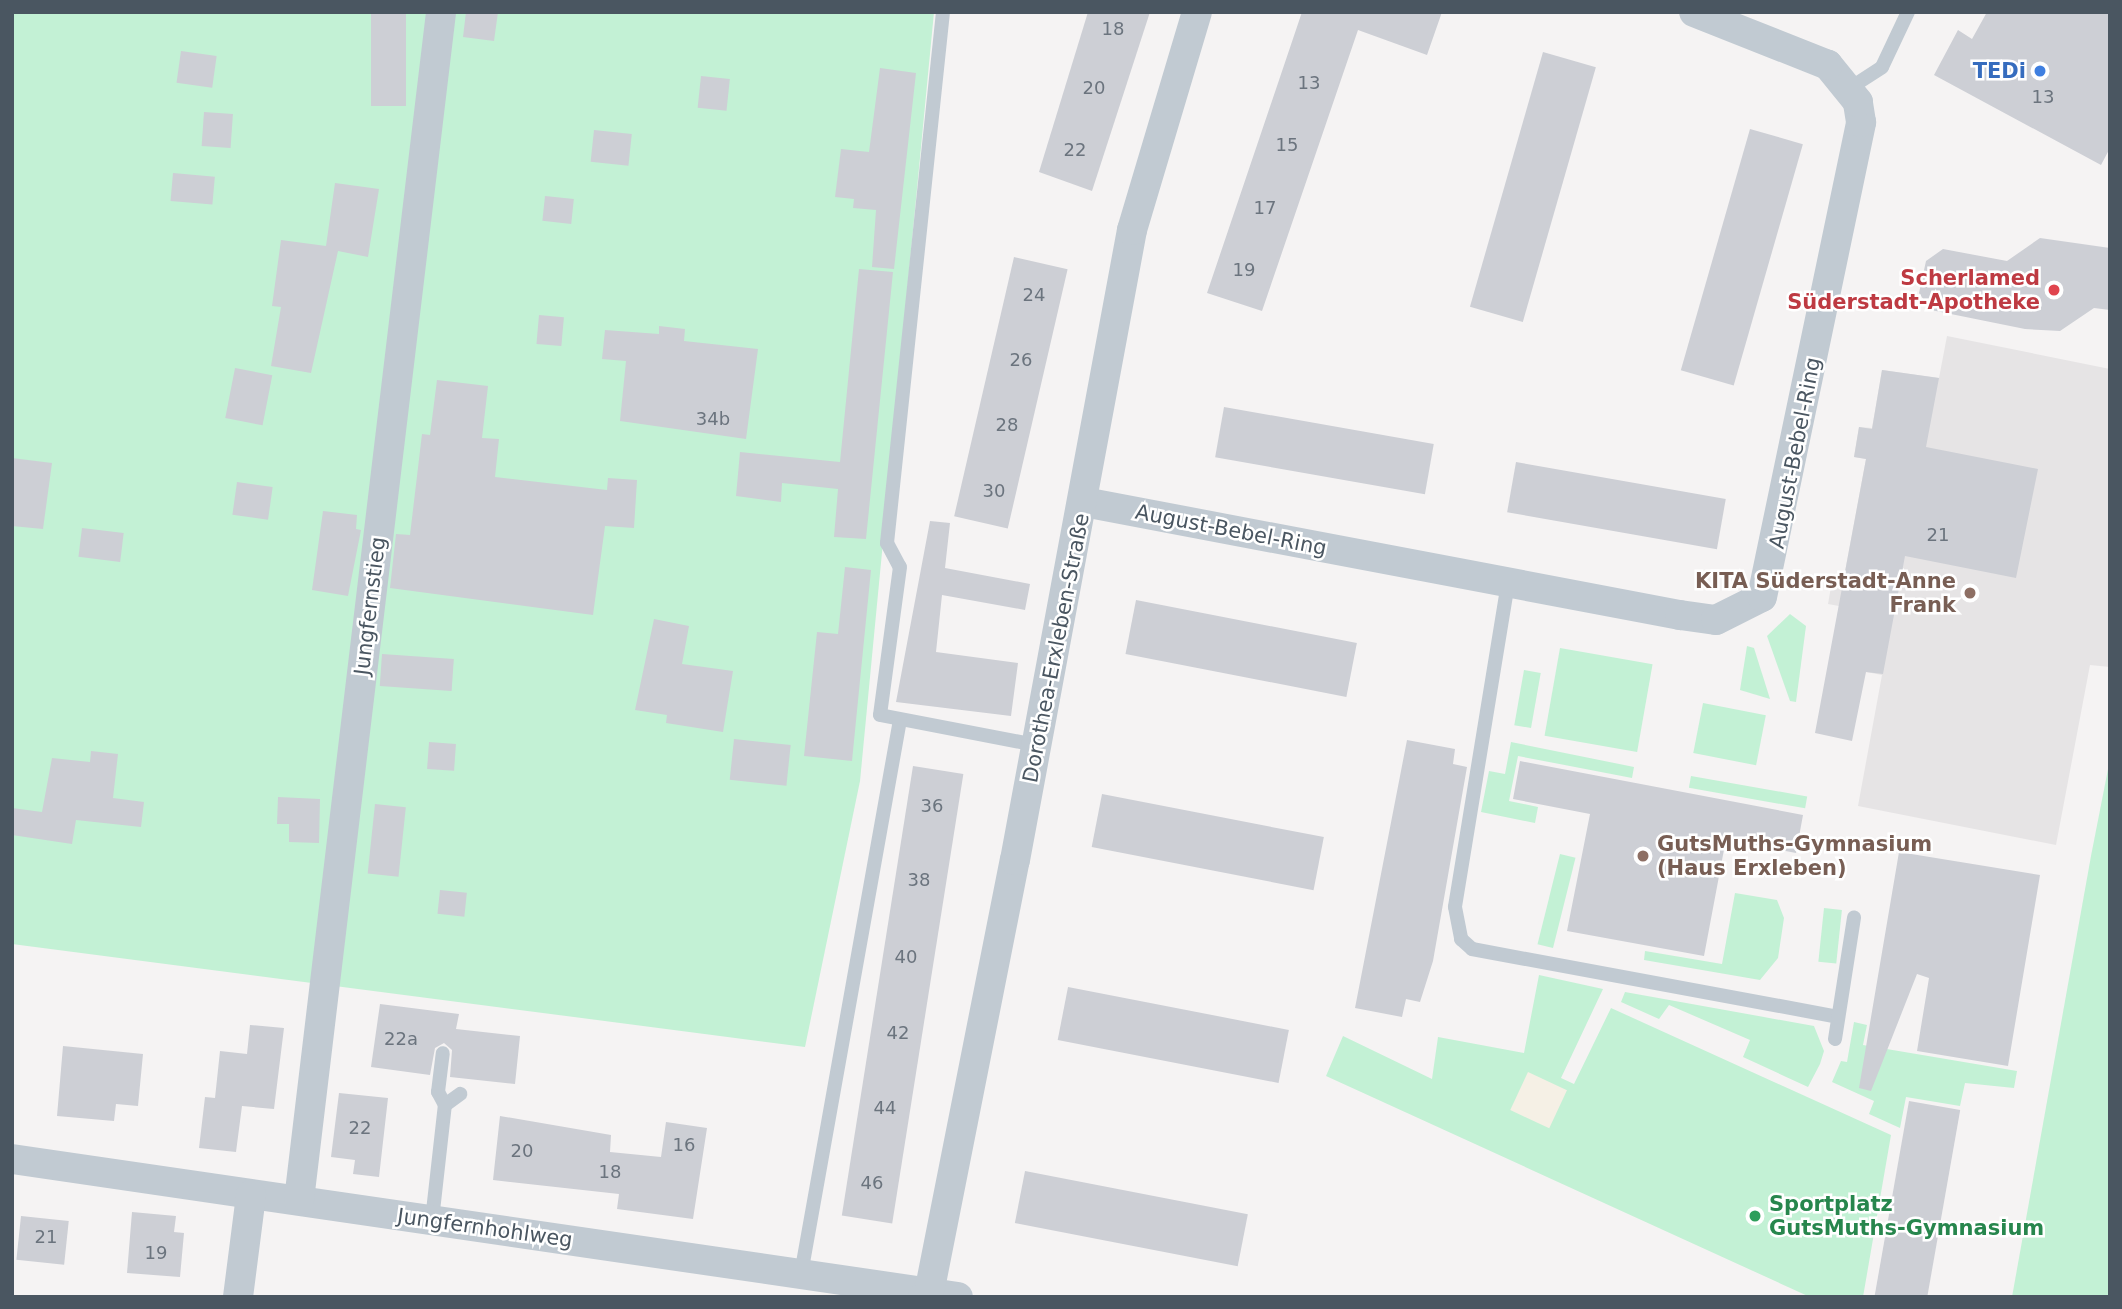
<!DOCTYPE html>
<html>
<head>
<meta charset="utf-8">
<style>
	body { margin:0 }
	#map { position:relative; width:2122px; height:1309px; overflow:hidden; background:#f5f3f3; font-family:"DejaVu Sans",sans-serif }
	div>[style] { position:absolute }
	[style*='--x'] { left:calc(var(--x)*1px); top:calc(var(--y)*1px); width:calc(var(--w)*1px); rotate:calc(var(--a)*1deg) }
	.education>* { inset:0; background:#e6e4e5 }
	.green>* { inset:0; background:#c3f1d5; transform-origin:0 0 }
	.sand>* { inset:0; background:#f5f0e5; transform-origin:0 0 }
	.building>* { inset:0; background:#cdcfd5; transform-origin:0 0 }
	.lane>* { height:14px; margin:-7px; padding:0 7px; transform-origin:7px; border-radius:7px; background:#c1cad2 }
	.street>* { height:30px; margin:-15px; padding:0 15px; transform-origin:15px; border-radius:15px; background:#c1cad2 }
	.dots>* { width:19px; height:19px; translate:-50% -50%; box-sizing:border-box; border:4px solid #fff; border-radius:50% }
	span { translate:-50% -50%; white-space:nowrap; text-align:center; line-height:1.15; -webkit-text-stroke:5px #fff; paint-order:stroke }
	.number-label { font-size:18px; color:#6b747e }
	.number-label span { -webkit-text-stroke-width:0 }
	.shop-label { font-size:21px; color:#366cbe; font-weight:700 }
	.right { translate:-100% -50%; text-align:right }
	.health-label { font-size:21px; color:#be3a42; font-weight:700 }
	.street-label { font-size:21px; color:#4a5661 }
	.education-label { font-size:21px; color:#785e54; font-weight:700 }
	.left { translate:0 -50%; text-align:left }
	.leisure-label { font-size:21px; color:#27864d; font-weight:700 }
	.frame { position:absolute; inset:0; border:14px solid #4a5661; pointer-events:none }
</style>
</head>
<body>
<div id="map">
	<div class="education">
		<i style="clip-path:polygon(1947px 336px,2110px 369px,2110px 667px,2090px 665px,2056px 845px,1858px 806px,1882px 675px,1829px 665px,1839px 606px,1828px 604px,1832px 581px,1843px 582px,1866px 459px,1854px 457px,1859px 427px,1872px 428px,1882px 370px,1939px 378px)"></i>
	</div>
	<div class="green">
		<i style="clip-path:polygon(12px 12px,934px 12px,860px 781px,805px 1047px,12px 944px)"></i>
		<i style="clip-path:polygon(1790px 614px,1806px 626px,1796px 702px,1790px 701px,1767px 636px)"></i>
		<i style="clip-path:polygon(1747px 646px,1754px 648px,1770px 699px,1740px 690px)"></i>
		<i style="left:1560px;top:648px;width:94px;height:89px;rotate:10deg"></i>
		<i style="left:1524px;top:670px;width:17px;height:56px;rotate:10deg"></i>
		<i style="left:1703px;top:703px;width:64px;height:51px;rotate:11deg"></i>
		<i style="clip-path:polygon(1511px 742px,1634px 767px,1632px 778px,1518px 756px,1509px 801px,1538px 807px,1535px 823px,1481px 812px,1489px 771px,1505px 774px)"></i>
		<i style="clip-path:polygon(2110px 759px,2110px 1297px,2012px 1297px,2091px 856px)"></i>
		<i style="left:1691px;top:776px;width:118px;height:12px;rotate:10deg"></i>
		<i style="left:1560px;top:854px;width:16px;height:93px;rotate:14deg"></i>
		<i style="clip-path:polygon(1735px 893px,1777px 900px,1784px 918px,1778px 958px,1760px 980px,1644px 960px,1645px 951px,1722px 964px)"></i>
		<i style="left:1824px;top:908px;width:18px;height:54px;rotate:6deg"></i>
		<i style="clip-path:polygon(1539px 975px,1603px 989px,1561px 1078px,1574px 1084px,1611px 1008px,1891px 1135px,1863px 1297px,1810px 1297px,1326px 1076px,1343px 1036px,1432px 1079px,1438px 1037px,1524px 1053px)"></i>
		<i style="clip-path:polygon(1625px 992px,1814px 1026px,1824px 1051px,1820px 1064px,1808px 1087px,1743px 1057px,1750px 1040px,1669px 1005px,1659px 1019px,1621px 1002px)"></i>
		<i style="clip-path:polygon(1854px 1022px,1867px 1025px,1863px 1045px,2017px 1071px,2014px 1088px,1965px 1083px,1960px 1106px,1906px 1097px,1900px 1128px,1869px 1114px,1874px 1101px,1832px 1082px,1841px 1061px,1847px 1062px)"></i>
	</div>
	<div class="sand">
		<i style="left:1528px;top:1072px;width:43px;height:42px;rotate:25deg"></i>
	</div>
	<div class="building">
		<i style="left:371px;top:12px;width:35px;height:94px"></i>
		<i style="clip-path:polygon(466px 12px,498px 12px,494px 41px,463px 37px)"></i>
		<i style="clip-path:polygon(1088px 12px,1150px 12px,1092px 191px,1039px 172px)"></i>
		<i style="clip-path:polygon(1302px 12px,1442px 12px,1427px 55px,1358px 30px,1262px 311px,1207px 293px)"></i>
		<i style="clip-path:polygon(1987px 12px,2110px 12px,2110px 148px,2101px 165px,1934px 75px,1958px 30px,1972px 39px)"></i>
		<i style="left:181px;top:51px;width:36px;height:32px;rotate:8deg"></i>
		<i style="left:1543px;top:52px;width:55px;height:265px;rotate:16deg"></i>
		<i style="clip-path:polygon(880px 68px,916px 73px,894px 269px,872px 267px,876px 210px,853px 208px,854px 199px,835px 197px,841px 149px,869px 152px)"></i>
		<i style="left:701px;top:76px;width:29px;height:32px;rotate:6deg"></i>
		<i style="left:204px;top:112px;width:29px;height:34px;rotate:4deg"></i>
		<i style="left:1750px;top:129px;width:55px;height:251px;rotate:16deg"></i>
		<i style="left:594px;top:130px;width:38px;height:32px;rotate:6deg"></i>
		<i style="left:173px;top:173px;width:42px;height:28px;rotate:5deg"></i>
		<i style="clip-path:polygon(335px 183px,379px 189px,368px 257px,338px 251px,311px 373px,271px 366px,281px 307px,272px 306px,281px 240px,326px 246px)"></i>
		<i style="left:545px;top:196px;width:29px;height:25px;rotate:6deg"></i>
		<i style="clip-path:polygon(2040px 238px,2110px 248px,2110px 310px,2094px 308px,2060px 331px,2025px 329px,1931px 310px,1919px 293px,1926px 261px,1943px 249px,2007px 261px)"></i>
		<i style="left:1014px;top:257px;width:55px;height:266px;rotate:13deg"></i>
		<i style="clip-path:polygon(859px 269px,893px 272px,866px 539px,834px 537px,838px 489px,782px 483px,781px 502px,736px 496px,740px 452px,840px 462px)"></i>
		<i style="left:539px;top:315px;width:25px;height:29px;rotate:5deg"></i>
		<i style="clip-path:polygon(659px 326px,685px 329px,684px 341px,758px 349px,746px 439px,620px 421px,626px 361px,602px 359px,605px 330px,659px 334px)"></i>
		<i style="left:235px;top:368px;width:38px;height:51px;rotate:11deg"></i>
		<i style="clip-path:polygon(1882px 370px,1939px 378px,1926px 447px,2038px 469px,2016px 578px,1905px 556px,1883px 674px,1866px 672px,1852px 741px,1815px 733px,1866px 459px,1854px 457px,1859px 427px,1872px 429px)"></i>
		<i style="clip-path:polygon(437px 380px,488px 386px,482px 438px,499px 439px,495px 477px,607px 490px,608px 478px,637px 480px,634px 528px,605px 526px,593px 615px,390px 588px,396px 534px,410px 535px,422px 434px,430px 435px)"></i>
		<i style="left:1224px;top:407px;width:213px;height:51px;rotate:10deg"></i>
		<i style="clip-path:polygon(12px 458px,52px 463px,43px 529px,12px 526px)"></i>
		<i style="left:1516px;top:462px;width:213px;height:51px;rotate:10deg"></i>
		<i style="left:237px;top:482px;width:36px;height:33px;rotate:8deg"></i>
		<i style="clip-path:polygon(323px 511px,357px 515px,356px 529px,361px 530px,348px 596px,312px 590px)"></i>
		<i style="clip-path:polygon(930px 521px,950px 523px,945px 568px,1030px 584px,1025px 610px,942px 595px,936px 652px,1018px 663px,1011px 716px,896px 702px)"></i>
		<i style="left:82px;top:528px;width:42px;height:29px;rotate:7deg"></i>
		<i style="clip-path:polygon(845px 567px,871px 570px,852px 761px,804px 756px,817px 632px,838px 634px)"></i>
		<i style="left:1136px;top:600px;width:225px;height:55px;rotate:11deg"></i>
		<i style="clip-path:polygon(654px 619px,689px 626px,682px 664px,733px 671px,723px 732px,666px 723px,667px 715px,635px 710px)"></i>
		<i style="left:382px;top:654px;width:72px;height:32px;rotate:4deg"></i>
		<i style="left:734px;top:739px;width:57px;height:41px;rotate:6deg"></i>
		<i style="clip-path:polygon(1407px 740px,1455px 749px,1453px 764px,1467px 767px,1433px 961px,1420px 1002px,1406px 999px,1402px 1017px,1355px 1008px)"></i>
		<i style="left:429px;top:742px;width:27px;height:27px;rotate:4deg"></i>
		<i style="clip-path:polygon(91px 751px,118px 754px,113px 798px,144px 802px,141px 827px,76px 820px,72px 844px,12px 835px,12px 808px,42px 812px,52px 758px,90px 762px)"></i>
		<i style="clip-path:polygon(1520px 761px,1803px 815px,1796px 853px,1726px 839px,1704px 956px,1567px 931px,1590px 814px,1513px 799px)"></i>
		<i style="left:913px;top:766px;width:51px;height:455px;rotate:9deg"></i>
		<i style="left:1102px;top:794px;width:226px;height:54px;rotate:11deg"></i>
		<i style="clip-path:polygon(278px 797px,320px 799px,319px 843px,289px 842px,289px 824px,277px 824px)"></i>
		<i style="left:375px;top:804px;width:31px;height:70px;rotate:6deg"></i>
		<i style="clip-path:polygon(1899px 852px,2040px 875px,2008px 1066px,1917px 1051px,1929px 978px,1917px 974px,1871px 1091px,1859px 1088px)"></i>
		<i style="left:440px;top:890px;width:27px;height:24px;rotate:6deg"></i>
		<i style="left:1068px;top:987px;width:225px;height:54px;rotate:11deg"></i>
		<i style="clip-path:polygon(380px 1004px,459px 1014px,456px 1029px,520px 1036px,515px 1084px,450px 1077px,452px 1050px,444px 1043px,435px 1048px,430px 1075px,371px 1067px)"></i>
		<i style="clip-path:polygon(250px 1025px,284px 1028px,274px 1109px,242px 1106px,236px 1152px,199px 1148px,205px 1097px,215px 1098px,220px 1051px,247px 1054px)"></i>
		<i style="clip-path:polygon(63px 1046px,143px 1054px,138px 1106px,116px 1104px,114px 1121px,57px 1116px)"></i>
		<i style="clip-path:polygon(339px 1093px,388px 1098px,379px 1177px,353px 1174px,355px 1160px,331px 1157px)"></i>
		<i style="left:1909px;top:1101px;width:52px;height:199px;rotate:10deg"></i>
		<i style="clip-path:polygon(500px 1116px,611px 1135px,610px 1152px,661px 1157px,666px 1122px,707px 1128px,693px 1219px,617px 1209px,619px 1194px,493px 1180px)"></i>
		<i style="left:1025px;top:1171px;width:227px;height:53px;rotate:11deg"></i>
		<i style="clip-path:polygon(132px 1212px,176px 1216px,174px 1232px,184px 1233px,180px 1277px,127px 1273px)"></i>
		<i style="left:21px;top:1216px;width:48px;height:44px;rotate:6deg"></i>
	</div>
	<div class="lane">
		<i style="--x:943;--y:12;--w:534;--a:96.02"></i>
		<i style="--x:887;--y:543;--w:27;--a:62"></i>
		<i style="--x:900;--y:567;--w:149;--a:97.7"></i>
		<i style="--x:880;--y:715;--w:159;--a:10.9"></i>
		<i style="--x:1850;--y:88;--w:38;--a:-33"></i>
		<i style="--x:1882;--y:67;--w:61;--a:-64.7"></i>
		<i style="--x:1508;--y:583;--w:328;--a:99.3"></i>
		<i style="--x:1455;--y:907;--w:33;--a:79"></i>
		<i style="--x:1461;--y:939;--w:15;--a:42"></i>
		<i style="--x:1472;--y:949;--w:372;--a:10.5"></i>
		<i style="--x:1835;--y:1039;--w:123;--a:-81.1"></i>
		<i style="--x:445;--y:1105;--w:19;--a:-36"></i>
		<i style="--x:432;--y:1220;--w:116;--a:-83.6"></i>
		<i style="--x:445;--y:1105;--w:15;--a:-118"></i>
		<i style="--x:438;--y:1092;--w:39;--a:-83"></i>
		<i style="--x:801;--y:1274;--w:563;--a:-79.87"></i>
	</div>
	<div class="street">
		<i style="--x:1084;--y:502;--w:607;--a:10.74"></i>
		<i style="--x:1680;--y:615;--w:36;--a:8"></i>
		<i style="--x:1716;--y:620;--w:51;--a:-26.6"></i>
		<i style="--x:1762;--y:597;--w:485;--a:-78.2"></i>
		<i style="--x:1861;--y:122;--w:20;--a:-99"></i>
		<i style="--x:1858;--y:102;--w:48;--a:-129"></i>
		<i style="--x:1828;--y:65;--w:144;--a:-158.4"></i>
		<i style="--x:12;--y:1159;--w:956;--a:8.3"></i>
		<i style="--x:299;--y:1200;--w:1196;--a:-83.18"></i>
		<i style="--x:238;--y:1297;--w:103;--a:-82.7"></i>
		<i style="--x:923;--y:1297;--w:11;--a:-52"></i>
		<i style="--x:930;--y:1288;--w:436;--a:-78.8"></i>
		<i style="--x:1015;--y:860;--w:641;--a:-79.48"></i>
		<i style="--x:1132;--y:230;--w:227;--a:-73.4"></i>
	</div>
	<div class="dots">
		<i style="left:2040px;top:71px;background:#3f7fe0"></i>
		<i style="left:2054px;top:290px;background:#e0444e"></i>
		<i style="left:1970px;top:593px;background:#8d6e63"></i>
		<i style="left:1643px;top:856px;background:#8d6e63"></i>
		<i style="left:1755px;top:1216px;background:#2e9e5b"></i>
	</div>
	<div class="number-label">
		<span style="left:1113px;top:29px">18</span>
		<span style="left:1309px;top:83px">13</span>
		<span style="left:1094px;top:88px">20</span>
		<span style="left:2043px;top:97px">13</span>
		<span style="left:1287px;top:145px">15</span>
		<span style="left:1075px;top:150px">22</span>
		<span style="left:1265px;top:208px">17</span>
		<span style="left:1244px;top:270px">19</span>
		<span style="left:1034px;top:295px">24</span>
		<span style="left:1021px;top:360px">26</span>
		<span style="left:713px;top:419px">34b</span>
		<span style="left:1007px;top:425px">28</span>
		<span style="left:994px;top:491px">30</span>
		<span style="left:1938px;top:535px">21</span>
		<span style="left:932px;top:806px">36</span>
		<span style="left:919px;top:880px">38</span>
		<span style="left:906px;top:957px">40</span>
		<span style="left:898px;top:1033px">42</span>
		<span style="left:401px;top:1039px">22a</span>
		<span style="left:885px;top:1108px">44</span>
		<span style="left:360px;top:1128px">22</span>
		<span style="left:684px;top:1145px">16</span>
		<span style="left:522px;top:1151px">20</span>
		<span style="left:610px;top:1172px">18</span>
		<span style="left:872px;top:1183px">46</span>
		<span style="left:46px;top:1237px">21</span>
		<span style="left:156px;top:1253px">19</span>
	</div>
	<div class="shop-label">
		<span class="right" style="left:2026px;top:71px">TEDi</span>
	</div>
	<div class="health-label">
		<span class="right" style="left:2040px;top:290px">Scherlamed<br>Süderstadt-Apotheke</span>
	</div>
	<div class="street-label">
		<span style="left:1795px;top:453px;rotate:-79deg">August-Bebel-Ring</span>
		<span style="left:1231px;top:530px;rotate:11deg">August-Bebel-Ring</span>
		<span style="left:370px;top:606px;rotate:-83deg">Jungfernstieg</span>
		<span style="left:1056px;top:648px;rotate:-79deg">Dorothea-Erxleben-Straße</span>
		<span style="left:485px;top:1228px;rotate:8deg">Jungfernhohlweg</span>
	</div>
	<div class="education-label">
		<span class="right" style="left:1956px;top:593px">KITA Süderstadt-Anne<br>Frank</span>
		<span class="left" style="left:1657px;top:856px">GutsMuths-Gymnasium<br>(Haus Erxleben)</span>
	</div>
	<div class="leisure-label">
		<span class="left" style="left:1769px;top:1216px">Sportplatz<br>GutsMuths-Gymnasium</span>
	</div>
	<div class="frame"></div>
</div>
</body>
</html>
